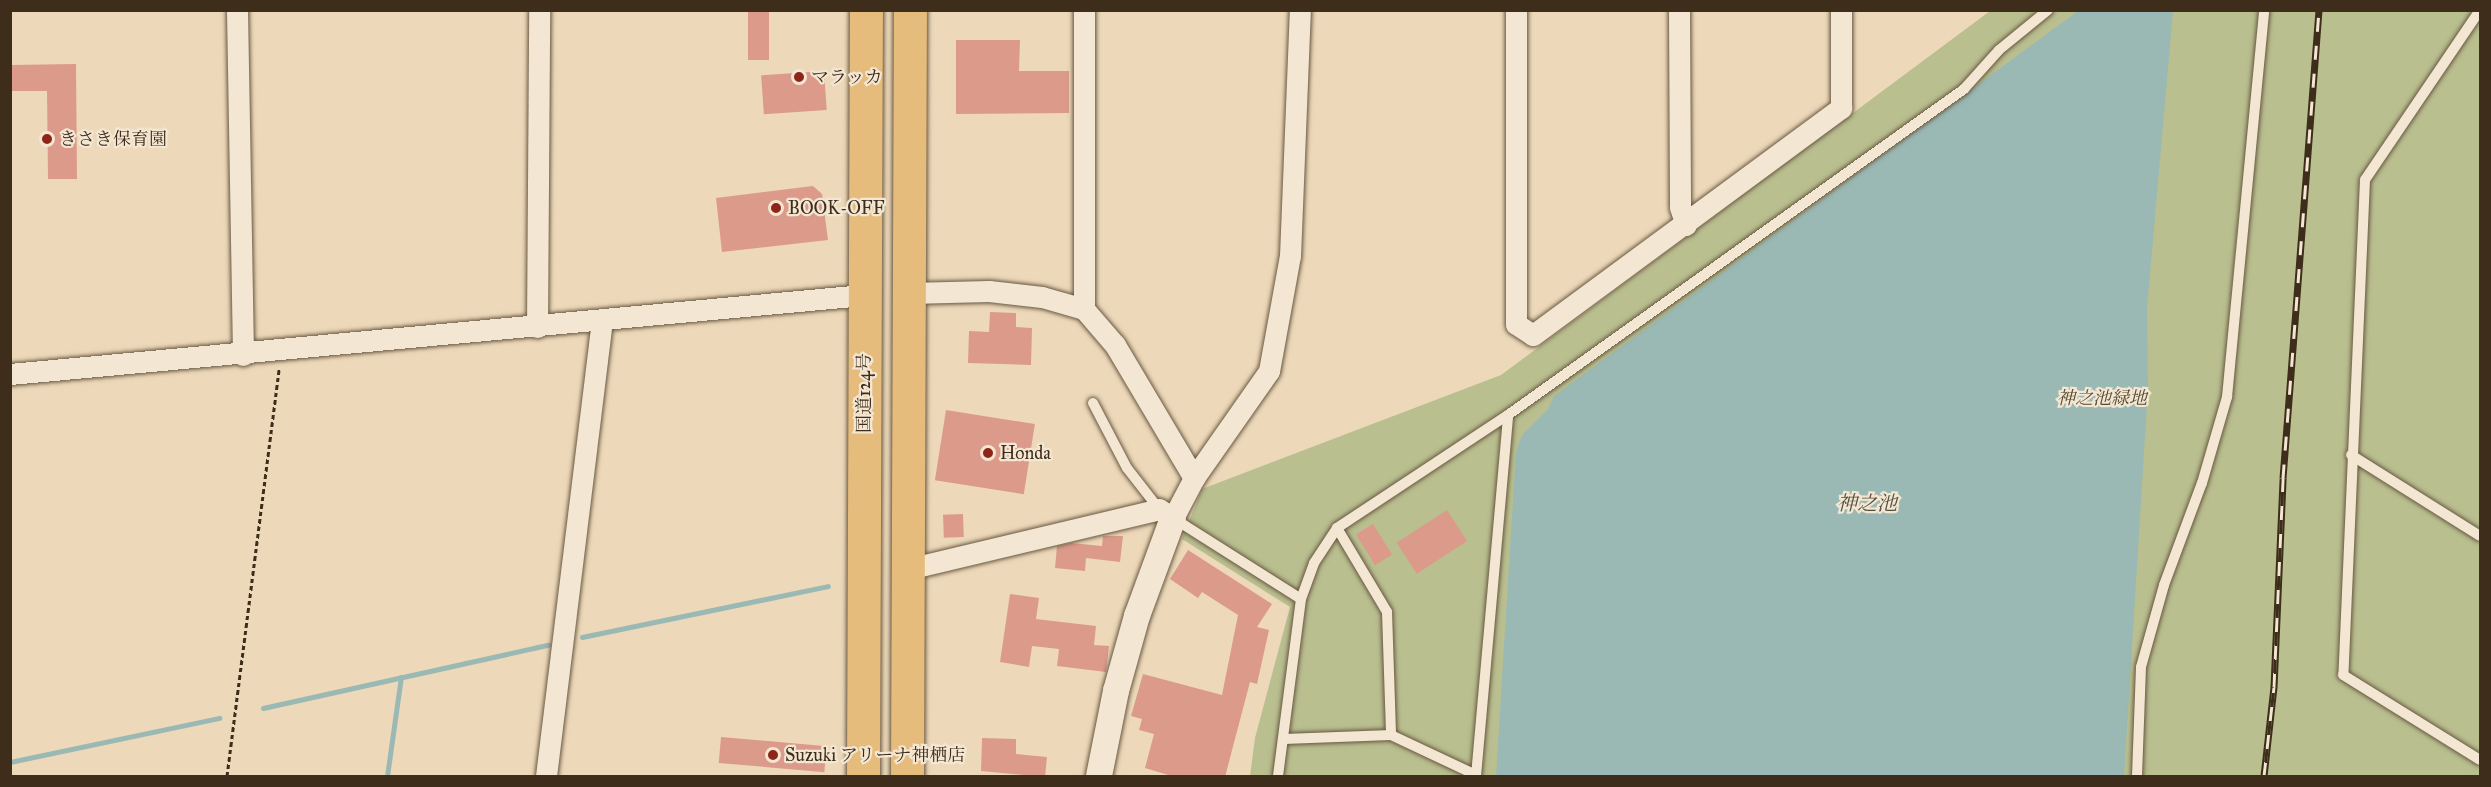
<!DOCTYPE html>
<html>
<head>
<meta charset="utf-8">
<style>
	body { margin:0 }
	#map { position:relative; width:2491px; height:787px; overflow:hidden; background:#edd9b9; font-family:"IM FELL Great Primer","Noto Serif JP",serif }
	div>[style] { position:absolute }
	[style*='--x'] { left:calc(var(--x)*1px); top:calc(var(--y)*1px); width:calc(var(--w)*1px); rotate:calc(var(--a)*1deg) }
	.green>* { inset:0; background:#b9bf8f }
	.water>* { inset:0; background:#9ab9b4 }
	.stream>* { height:5px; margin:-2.5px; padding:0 2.5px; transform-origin:2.5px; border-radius:2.5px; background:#9ab9b4 }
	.building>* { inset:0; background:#dc9a8b; transform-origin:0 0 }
	.path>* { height:3px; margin-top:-1.5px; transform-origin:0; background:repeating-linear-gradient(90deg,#3d2d1a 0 4.5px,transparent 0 7.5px) }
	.roads { filter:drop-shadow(0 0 2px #695842) drop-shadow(0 0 2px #695842) }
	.service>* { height:10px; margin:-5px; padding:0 5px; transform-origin:5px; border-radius:5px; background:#f3e6d2 }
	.minor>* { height:21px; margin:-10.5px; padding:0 10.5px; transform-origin:10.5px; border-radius:10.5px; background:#f3e6d2 }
	.tertiary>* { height:26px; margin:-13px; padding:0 13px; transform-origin:13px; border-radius:13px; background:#f3e6d2 }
	.trunk>* { height:33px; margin:-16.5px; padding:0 16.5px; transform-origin:16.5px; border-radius:16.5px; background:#e6bc7c }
	.rail>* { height:7px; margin-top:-3.5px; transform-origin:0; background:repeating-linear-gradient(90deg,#f3e6d2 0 14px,#3d2d1a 0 28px); box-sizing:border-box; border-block:2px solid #3d2d1a }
	.dots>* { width:16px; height:16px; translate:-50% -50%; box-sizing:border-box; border:3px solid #f3e6d2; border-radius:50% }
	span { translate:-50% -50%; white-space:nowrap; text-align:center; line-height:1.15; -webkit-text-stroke:4.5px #f3e6d2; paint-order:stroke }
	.poi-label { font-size:18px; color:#3d2d1a }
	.left { translate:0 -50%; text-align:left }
	.street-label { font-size:18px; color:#3d2d1a }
	.park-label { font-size:18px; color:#564a31; font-style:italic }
	.water-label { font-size:20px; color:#545040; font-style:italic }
	.frame { position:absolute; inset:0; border:12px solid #3d2d1a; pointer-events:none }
</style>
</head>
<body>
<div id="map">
	<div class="green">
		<i style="clip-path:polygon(1990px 11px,2480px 11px,2480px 776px,1250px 776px,1255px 738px,1290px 607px,1182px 539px,1202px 489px,1501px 375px)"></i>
	</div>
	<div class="water">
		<i style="clip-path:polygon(2078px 11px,2173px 11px,2147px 308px,2148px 388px,2124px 776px,1496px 776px,1516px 452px,1522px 435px,1548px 409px,1554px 396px)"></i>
	</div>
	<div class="stream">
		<i style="--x:582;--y:637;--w:251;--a:-11.7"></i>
		<i style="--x:263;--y:708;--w:292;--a:-12.5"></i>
		<i style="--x:10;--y:762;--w:214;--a:-11.9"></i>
		<i style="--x:387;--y:776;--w:100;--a:-82"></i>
	</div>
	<div class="building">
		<i style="left:748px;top:10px;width:21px;height:50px"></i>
		<i style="clip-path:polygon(956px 40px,1020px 40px,1019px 71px,1069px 71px,1069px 113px,956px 114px)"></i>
		<i style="clip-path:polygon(76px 64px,77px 179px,48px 179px,47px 91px,10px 91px,10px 65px)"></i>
		<i style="left:824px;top:71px;width:39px;height:63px;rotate:86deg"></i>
		<i style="clip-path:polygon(813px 186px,822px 194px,828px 240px,722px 252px,716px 198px)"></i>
		<i style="clip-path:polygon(990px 312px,1016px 313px,1016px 327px,1032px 328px,1031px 365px,968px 363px,969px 331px,989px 332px)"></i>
		<i style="left:946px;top:410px;width:90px;height:71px;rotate:9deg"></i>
		<i style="left:1447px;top:510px;width:37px;height:60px;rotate:57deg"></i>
		<i style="left:963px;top:514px;width:23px;height:20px;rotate:88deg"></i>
		<i style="left:1373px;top:524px;width:36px;height:20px;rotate:58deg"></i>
		<i style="clip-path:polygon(1103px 536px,1123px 536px,1120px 562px,1086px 558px,1085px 571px,1055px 568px,1057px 546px,1071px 543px,1102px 546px)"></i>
		<i style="clip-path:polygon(1188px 550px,1272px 604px,1257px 627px,1269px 630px,1257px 684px,1250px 682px,1225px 777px,1175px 777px,1145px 768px,1154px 734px,1139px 730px,1142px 719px,1131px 716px,1143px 674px,1222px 695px,1238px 615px,1202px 592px,1198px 598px,1170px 579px)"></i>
		<i style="clip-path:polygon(1010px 594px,1039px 598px,1036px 619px,1096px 626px,1094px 645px,1109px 646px,1106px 672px,1057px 666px,1059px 649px,1032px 646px,1029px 667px,1000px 662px)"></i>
		<i style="left:721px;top:737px;width:106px;height:26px;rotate:5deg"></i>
		<i style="clip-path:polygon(982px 738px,1016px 739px,1016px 754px,1047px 757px,1045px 777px,981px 771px)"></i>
	</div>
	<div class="path">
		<i style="--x:227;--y:776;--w:411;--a:-82.7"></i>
	</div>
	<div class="roads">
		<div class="service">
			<i style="--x:2480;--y:10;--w:205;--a:124.1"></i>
			<i style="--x:2365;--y:180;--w:495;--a:92.5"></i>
			<i style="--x:2343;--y:675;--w:161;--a:31.8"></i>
			<i style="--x:1093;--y:403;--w:73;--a:62.4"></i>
			<i style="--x:1127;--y:468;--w:52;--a:52"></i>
			<i style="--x:2351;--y:455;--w:152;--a:32.1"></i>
			<i style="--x:1173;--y:518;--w:151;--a:32.3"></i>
			<i style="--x:1337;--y:528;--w:98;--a:59.2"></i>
			<i style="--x:1387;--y:612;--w:123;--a:88.1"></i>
			<i style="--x:1284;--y:739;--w:107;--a:-2.1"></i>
			<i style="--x:1391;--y:735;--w:94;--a:25.2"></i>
			<i style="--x:1278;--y:776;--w:178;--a:-82.6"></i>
			<i style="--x:1301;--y:599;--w:38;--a:-70"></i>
			<i style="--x:1314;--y:563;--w:42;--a:-56.7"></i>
			<i style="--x:1337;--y:528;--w:205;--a:-33.5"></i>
			<i style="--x:1508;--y:415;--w:561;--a:-35.56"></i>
			<i style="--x:1964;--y:89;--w:52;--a:-48.1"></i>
			<i style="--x:1999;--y:50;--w:63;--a:-39.2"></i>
			<i style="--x:1476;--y:776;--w:362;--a:-84.9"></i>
			<i style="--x:2137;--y:776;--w:109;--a:-87.9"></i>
			<i style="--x:2141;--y:667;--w:85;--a:-74.3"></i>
			<i style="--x:2164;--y:585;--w:109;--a:-69.6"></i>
			<i style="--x:2202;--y:483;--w:90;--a:-73.8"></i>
			<i style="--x:2227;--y:397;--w:389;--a:-84.5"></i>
		</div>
		<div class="minor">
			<i style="--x:237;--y:10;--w:345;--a:89"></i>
			<i style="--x:1084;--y:10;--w:299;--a:90"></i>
			<i style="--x:1516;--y:10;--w:314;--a:90"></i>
			<i style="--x:1516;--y:324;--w:20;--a:33"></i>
			<i style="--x:1533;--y:335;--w:383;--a:-36.4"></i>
			<i style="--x:1841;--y:108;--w:98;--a:-90"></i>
			<i style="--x:1679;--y:10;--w:197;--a:89.7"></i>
			<i style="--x:1680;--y:207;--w:19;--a:72"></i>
			<i style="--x:909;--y:293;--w:80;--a:-1.4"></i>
			<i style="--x:989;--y:291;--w:53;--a:6.5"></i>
			<i style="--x:1042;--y:297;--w:44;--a:15.9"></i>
			<i style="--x:1084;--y:309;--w:48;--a:49.3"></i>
			<i style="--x:1115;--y:345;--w:155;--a:59.3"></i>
			<i style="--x:537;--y:327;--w:317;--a:-89.6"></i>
			<i style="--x:10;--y:374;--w:858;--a:-5.29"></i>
			<i style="--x:908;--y:569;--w:258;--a:-13.4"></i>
			<i style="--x:1159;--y:509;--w:17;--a:33"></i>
			<i style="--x:1173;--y:518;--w:45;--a:-62.3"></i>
			<i style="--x:1194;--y:478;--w:131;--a:-55"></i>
			<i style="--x:1269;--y:371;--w:117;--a:-79.7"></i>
			<i style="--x:1290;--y:256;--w:246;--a:-87.7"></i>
			<i style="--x:546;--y:776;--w:457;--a:-83"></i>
		</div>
		<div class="tertiary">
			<i style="--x:1099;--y:776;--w:87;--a:-78.7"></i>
			<i style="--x:1116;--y:691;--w:78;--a:-74.4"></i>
			<i style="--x:1137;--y:616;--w:104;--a:-69.8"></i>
		</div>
		<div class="trunk">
			<i style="--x:863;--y:776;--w:766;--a:-89.78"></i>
			<i style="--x:907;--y:776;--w:766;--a:-89.78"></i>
		</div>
	</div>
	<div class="rail">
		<i style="--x:2264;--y:776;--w:90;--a:-83.6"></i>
		<i style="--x:2274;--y:687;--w:209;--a:-87.5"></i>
		<i style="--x:2283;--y:478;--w:469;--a:-85.6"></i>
	</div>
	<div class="dots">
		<i style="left:799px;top:77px;background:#8f2418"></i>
		<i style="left:47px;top:139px;background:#8f2418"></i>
		<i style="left:776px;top:208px;background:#8f2418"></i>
		<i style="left:988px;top:453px;background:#8f2418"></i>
		<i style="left:773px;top:755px;background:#8f2418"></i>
	</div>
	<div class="poi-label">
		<span class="left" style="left:811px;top:77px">マラッカ</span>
		<span class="left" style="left:59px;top:139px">きさき保育園</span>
		<span class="left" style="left:788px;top:208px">BOOK-OFF</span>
		<span class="left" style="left:1000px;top:453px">Honda</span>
		<span class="left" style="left:785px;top:755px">Suzuki アリーナ神栖店</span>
	</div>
	<div class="street-label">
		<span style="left:864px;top:393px;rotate:-90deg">国道124号</span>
	</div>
	<div class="park-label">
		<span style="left:2102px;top:398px">神之池緑地</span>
	</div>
	<div class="water-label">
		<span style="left:1867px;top:503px">神之池</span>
	</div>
	<div class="frame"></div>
</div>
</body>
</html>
